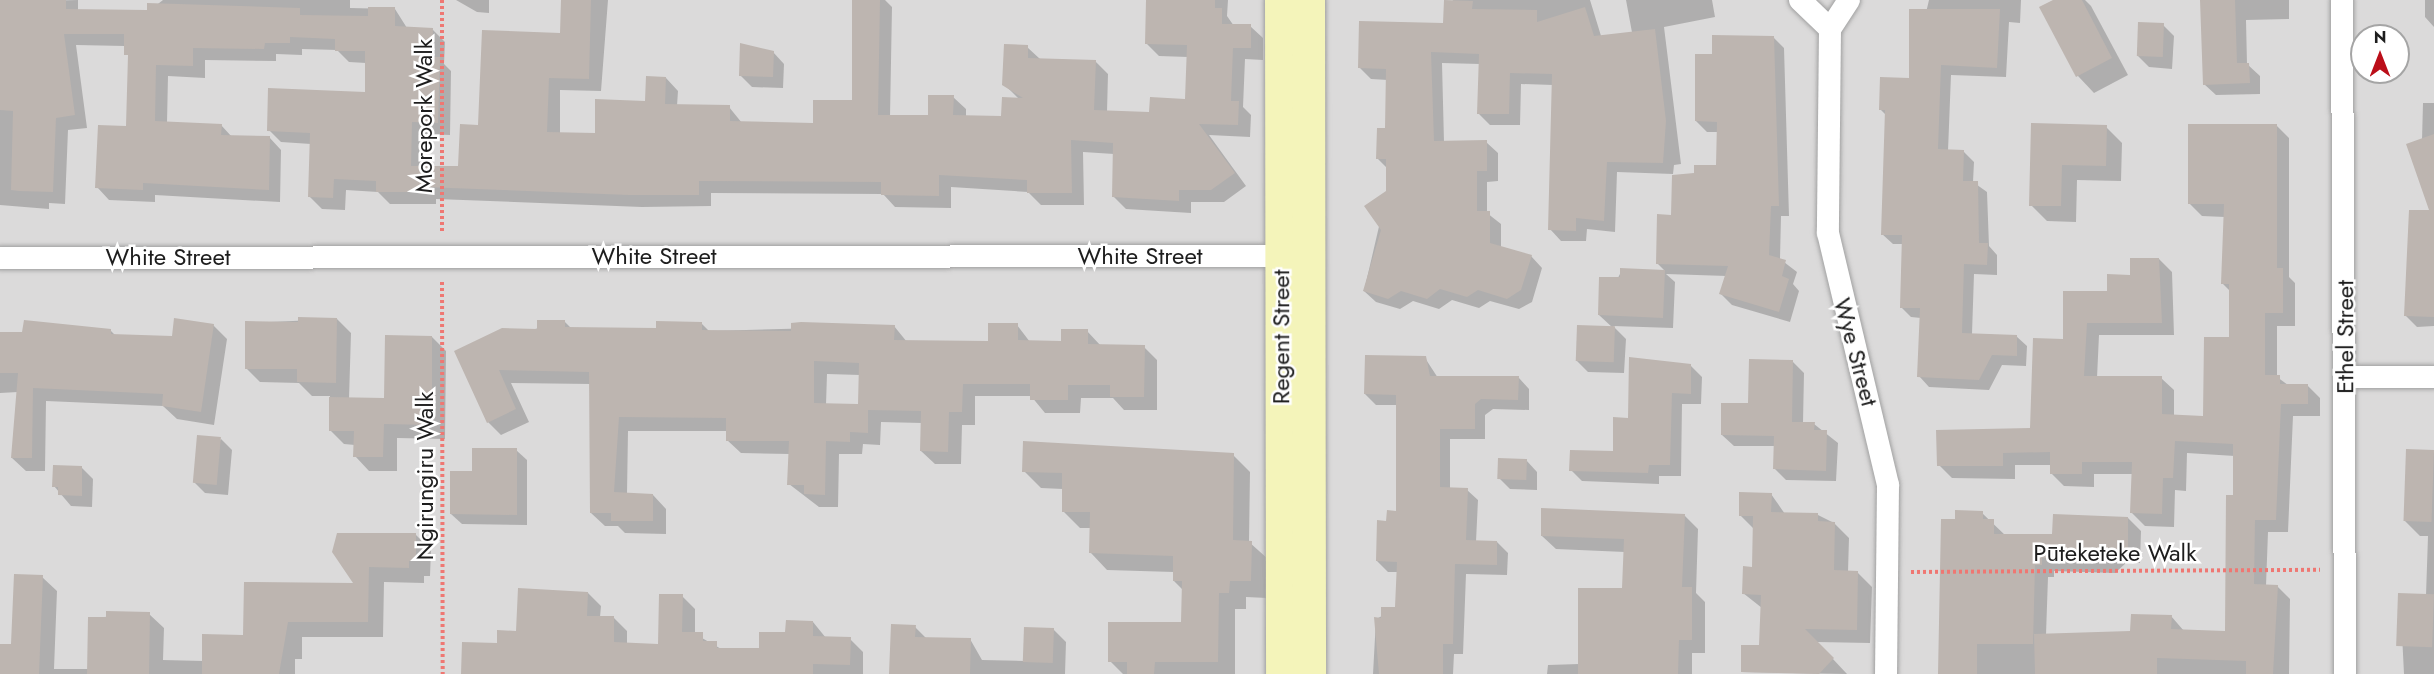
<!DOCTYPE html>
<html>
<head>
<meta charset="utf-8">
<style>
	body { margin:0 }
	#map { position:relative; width:2434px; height:674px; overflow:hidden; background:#ede9e3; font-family:Jost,sans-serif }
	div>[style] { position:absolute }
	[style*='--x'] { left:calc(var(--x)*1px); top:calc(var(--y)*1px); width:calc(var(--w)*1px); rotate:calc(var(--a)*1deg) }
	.residential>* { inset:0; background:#dbdada }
	.shadow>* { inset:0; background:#0003 }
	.building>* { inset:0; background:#bdb5b0; transform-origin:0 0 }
	.path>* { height:4px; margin-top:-2px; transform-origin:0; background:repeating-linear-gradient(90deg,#ef7772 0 3px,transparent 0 6px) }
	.roads { filter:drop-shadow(0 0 2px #a1a1a1) drop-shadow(0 0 2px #a1a1a1) }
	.street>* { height:22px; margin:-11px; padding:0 11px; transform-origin:11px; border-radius:11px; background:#fff }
	.secondary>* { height:33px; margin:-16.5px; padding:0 16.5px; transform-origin:16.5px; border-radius:16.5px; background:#f4f4ba }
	span { translate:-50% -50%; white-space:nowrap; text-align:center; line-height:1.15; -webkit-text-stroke:5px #fff; paint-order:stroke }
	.street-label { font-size:24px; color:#1d1d1d }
	.north { position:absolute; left:2350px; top:24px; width:60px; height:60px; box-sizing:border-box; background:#fff; border:2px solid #a5a5a5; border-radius:50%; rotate:0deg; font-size:16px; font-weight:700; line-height:24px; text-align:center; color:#1d1d1d }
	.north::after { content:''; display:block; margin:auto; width:21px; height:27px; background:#bb0e19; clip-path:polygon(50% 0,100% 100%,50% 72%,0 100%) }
</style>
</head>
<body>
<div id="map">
	<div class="residential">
		<i style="clip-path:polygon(evenodd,0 0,2434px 0,2434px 674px,0 674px,0 0,2362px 36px,2398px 36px,2398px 72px,2362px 72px,2362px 36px)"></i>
	</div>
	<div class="shadow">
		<i style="clip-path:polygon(78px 0,78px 10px,149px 11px,163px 0,350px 0,350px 8px,395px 9px,407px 28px,433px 30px,445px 42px,444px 64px,451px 71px,450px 135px,423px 134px,423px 168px,460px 168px,480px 126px,562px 34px,563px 0,608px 0,601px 91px,560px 90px,560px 134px,596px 135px,646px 102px,666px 78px,678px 91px,677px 106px,729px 107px,742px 123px,814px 125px,854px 101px,854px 0,885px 0,892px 7px,890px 117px,929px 117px,953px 97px,966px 109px,966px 117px,1002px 118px,1019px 99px,1004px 84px,1027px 47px,1040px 59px,1095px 61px,1108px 74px,1107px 112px,1151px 113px,1186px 101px,1188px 57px,1159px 56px,1147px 44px,1148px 0,1228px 0,1227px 16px,1234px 26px,1250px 26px,1263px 38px,1263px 60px,1245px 59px,1243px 107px,1251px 115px,1250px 137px,1209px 135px,1246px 186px,1224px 202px,1191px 202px,1191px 213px,1126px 209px,1114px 197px,1114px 154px,1083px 152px,1084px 205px,1041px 205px,1028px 192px,951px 187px,951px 208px,895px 207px,883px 194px,711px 193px,711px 206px,642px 207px,436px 199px,436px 204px,390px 204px,378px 192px,346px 190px,345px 210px,322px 209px,309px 196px,311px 144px,281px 142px,269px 130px,366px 93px,366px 63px,349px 62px,337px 50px,302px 49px,302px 55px,276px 54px,276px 61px,205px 60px,205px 78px,168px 76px,167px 123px,221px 125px,232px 137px,269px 137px,281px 150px,280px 202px,155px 195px,155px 202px,109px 200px,97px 187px,128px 128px,129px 58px,125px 46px,76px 45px,87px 128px,68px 130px,65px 204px,49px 203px,49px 209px,0 205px,0 2px)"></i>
		<i style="clip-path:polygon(456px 0,489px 0,489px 13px,477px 12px)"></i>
		<i style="clip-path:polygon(1453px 0,1590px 0,1633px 140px,1651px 135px,1626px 0,1712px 0,1715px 17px,1664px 27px,1681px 164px,1674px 165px,1673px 174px,1617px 172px,1615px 232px,1587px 229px,1586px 241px,1561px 241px,1550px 229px,1553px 85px,1521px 84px,1520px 125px,1490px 125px,1479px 114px,1480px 64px,1442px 63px,1444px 142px,1486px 142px,1498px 153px,1498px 181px,1487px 182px,1487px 213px,1501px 224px,1501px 248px,1531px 256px,1542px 268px,1532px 302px,1519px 309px,1490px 301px,1479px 308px,1452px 300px,1439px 309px,1413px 301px,1400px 309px,1376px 302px,1364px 291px,1387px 192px,1387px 168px,1377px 158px,1387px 130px,1388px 80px,1371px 79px,1360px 68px,1444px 25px)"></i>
		<i style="clip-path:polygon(1929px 0,2021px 0,2020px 23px,2009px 22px,2006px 77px,1951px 75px,1948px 151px,1964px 152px,1974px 162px,1973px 182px,1987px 192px,1989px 246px,1997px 255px,1997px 275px,1974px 274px,1972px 334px,2016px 336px,2027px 346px,2026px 366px,2002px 365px,1989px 390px,1929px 387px,1919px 376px,1921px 318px,1911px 317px,1901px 307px,1903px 244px,1893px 244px,1882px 234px,1886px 115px,1880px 109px,1910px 80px)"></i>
		<i style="clip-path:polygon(2056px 0,2085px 0,2091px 6px,2128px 75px,2094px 93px,2078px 76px,2041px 8px)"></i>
		<i style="clip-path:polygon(2201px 0,2289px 0,2289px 19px,2246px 20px,2247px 64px,2260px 76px,2260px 94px,2216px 95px,2204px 84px)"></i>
		<i style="clip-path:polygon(2425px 0,2434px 0,2434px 27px,2425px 17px)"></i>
		<i style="clip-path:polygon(2163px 25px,2174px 36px,2172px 69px,2149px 67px,2138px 56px)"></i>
		<i style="clip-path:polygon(1773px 37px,1784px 48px,1789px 216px,1781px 216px,1780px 259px,1797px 272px,1793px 284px,1799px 291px,1790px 322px,1732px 305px,1721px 294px,1727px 276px,1666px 274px,1675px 282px,1673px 328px,1613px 326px,1626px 339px,1624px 373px,1588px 372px,1576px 360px,1613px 328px,1599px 315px,1622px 270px,1665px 271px,1657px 263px,1672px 216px,1695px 175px,1718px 167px,1718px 132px,1707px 132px,1696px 121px,1714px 55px)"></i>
		<i style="clip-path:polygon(773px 52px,784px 64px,783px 88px,752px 87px,741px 76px)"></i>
		<i style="clip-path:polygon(2423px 103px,2434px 103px,2434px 187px,2422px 140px)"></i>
		<i style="clip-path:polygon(2032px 125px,2106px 127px,2122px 143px,2121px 181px,2077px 180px,2076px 222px,2047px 221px,2031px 205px)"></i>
		<i style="clip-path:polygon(2276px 125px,2289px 138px,2289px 277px,2295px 283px,2295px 326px,2277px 326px,2277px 377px,2288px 385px,2307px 385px,2320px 398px,2320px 416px,2293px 416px,2288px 532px,2268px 532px,2266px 586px,2277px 586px,2290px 599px,2289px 674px,1940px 674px,1956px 521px,1982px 513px,2006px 536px,2054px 536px,2128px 518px,2141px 531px,2140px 563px,2126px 563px,2115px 573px,2054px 571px,2054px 577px,2048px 577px,2046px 635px,2131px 633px,2171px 616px,2184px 631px,2227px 633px,2235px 456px,2187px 453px,2186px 491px,2175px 490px,2174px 527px,2145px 526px,2132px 513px,2133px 474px,2094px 474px,2094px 487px,2064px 486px,2051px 473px,2051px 465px,2015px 465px,2015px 479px,1952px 478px,1939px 465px,2031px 429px,2064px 341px,2108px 293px,2159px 259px,2172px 272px,2174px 335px,2099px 335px,2097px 378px,2161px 378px,2174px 390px,2174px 416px,2205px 418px,2231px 338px,2230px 291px,2222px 283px,2225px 217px,2202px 216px,2189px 203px)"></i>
		<i style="clip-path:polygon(2434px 212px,2434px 326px,2417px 327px,2406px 316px)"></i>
		<i style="clip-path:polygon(337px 319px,351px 333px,349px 399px,386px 399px,432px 337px,446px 351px,445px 439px,397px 438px,397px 471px,369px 471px,355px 456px,355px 445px,344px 444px,330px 430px,330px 396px,312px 396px,299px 383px,260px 382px,246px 368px,246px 323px)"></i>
		<i style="clip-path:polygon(evenodd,564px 321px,571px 328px,658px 329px,701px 323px,709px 331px,894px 326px,907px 342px,989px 343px,1017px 325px,1030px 342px,1062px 342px,1087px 331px,1101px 346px,1144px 347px,1157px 360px,1157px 410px,1124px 410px,1113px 398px,1081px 398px,1080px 413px,1045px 413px,1031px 396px,975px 396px,975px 425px,962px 425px,961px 464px,935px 464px,921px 451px,922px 423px,881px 422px,880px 445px,863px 444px,862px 454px,839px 454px,838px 507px,819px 507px,789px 484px,790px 454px,741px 453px,727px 440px,728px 431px,628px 431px,627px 494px,653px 495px,666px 509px,666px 534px,625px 533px,618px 526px,605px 526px,591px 513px,591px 384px,511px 383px,529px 422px,501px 435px,488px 422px,456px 351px,564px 321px,827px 374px,860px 375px,859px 406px,826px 405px,827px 374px)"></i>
		<i style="clip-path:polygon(213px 325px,227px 339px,214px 425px,177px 419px,163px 406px,46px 401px,45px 471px,26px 471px,12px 458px,18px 392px,0 393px,0 334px,111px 331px,116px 336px,173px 337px)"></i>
		<i style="clip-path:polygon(1425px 358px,1438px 378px,1519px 378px,1529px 389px,1529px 410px,1493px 409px,1485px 415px,1485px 439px,1450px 439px,1450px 489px,1467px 490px,1478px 500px,1476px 542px,1497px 542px,1508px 553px,1507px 575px,1466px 574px,1463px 654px,1454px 654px,1453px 674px,1373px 674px,1376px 619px,1396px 609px,1398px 572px,1388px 572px,1377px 561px,1388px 522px,1397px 512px,1398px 405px,1376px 405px,1365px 394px)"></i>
		<i style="clip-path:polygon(1631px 358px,1691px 366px,1702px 377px,1701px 404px,1682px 404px,1681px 476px,1659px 476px,1659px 484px,1582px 481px,1571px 470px,1614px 453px,1629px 419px)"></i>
		<i style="clip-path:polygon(1793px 362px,1804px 373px,1803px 423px,1814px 424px,1838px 443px,1836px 481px,1786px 480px,1775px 469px,1775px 446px,1734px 446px,1722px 435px)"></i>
		<i style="clip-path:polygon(221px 439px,232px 450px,228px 495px,205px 493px,194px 482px)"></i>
		<i style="clip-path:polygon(516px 450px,527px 460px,527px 525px,462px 524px,451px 514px,474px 472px)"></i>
		<i style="clip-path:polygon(2434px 451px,2434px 674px,2404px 674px,2400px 594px,2426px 595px,2428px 536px,2420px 536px,2405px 521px)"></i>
		<i style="clip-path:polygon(1233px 455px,1250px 472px,1249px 542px,1268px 559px,1267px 598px,1246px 597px,1246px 609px,1235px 609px,1235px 674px,1123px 674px,1110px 661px,1182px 624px,1183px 590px,1174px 581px,1174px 572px,1107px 570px,1091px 553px,1091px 528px,1080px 528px,1063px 511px,1063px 489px,1041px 488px,1024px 471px)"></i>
		<i style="clip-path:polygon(1526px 460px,1537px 472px,1537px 490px,1510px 489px,1499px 478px)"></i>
		<i style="clip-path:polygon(82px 468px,93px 479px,92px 507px,71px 506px,54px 486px)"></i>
		<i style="clip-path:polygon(1771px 494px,1785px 514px,1818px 515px,1834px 523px,1849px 538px,1848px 572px,1858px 573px,1872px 587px,1870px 643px,1817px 642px,1847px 674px,1742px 672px,1761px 646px,1762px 608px,1743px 593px,1753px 568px,1754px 529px,1740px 515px)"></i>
		<i style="clip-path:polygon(1685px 516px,1698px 529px,1696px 593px,1705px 602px,1705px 653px,1692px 653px,1692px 674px,1547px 674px,1548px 665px,1579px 664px,1623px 589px,1625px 552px,1556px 549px,1542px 536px)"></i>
		<i style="clip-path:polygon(415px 534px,431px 550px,430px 576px,424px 576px,424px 583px,384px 582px,383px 637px,302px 637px,302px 659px,295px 659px,295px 674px,0 674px,0 646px,12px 646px,42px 577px,57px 591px,54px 669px,88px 669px,89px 618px,149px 614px,164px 628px,163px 660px,204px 661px,356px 585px,333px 551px)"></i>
		<i style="clip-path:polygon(588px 593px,601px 606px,600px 617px,614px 618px,627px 631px,627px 644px,660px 645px,682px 596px,695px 609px,695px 634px,723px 650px,760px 650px,813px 622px,826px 638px,850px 639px,863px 652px,863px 674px,462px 674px,498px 644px)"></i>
		<i style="clip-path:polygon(915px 627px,927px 639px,970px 639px,982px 660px,1024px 661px,1053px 629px,1066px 642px,1065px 674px,890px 674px)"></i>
	</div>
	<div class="building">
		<i style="clip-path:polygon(0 0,66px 0,66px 9px,147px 10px,147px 3px,300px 8px,300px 15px,368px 16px,368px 7px,395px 7px,395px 26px,433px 28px,432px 57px,440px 57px,438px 123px,412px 122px,411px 166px,458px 166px,460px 124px,478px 125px,482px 30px,560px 33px,561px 0,591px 0,589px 79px,549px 78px,547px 132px,595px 133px,595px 99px,645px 101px,646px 76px,666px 77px,665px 104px,730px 105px,730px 121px,813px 123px,813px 100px,852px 100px,852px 0,880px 0,878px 115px,928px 115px,928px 95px,954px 95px,953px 115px,1001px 116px,1002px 97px,1023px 98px,1002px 85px,1004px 44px,1028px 45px,1028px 58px,1096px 60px,1094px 110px,1149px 112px,1150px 97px,1185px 99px,1187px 45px,1145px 44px,1146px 0,1215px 0,1215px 8px,1222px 8px,1222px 24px,1251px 24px,1251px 48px,1233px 48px,1231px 101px,1239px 101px,1238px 125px,1199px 124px,1235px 173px,1211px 190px,1179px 190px,1179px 201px,1112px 197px,1113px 143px,1071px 140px,1072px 193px,1027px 193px,1027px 180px,939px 175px,939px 196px,881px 195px,881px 182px,699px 181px,699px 195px,629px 195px,424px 187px,424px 192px,376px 192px,376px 181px,334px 179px,333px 198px,308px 197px,310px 133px,267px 131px,268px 88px,365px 92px,365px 51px,335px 51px,335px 39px,290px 37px,290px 43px,265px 43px,264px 49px,193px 48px,193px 66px,156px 65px,155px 121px,222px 124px,221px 135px,270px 136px,269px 190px,143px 183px,143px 190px,95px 188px,98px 125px,126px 126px,128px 55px,124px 55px,124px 34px,64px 34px,75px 115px,56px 118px,53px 192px,19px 191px,11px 190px,13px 111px,0 110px)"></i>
		<i style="clip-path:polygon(1444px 0,1473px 1px,1472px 9px,1537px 10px,1537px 22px,1585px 7px,1594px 36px,1655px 29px,1666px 121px,1663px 163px,1607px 162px,1604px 221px,1576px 218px,1576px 231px,1548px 230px,1552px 74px,1510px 73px,1509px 114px,1477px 114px,1479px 54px,1431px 52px,1434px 141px,1487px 140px,1487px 171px,1477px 171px,1477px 211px,1490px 211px,1490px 243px,1532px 255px,1521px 290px,1507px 299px,1478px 290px,1467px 297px,1440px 289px,1427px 299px,1401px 291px,1388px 299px,1363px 291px,1381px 230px,1364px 206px,1386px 191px,1386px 159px,1376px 159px,1377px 128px,1385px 128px,1386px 69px,1358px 68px,1359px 21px,1443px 23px)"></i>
		<i style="clip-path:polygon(2053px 0,2082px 0,2112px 58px,2076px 77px,2039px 7px)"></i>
		<i style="clip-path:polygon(2200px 0,2235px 0,2237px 63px,2249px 63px,2250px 83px,2203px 85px)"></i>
		<i style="clip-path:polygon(1909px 9px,2000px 9px,1997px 68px,1941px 65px,1938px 149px,1964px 150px,1963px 181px,1978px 181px,1979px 243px,1988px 243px,1987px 265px,1964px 264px,1962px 333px,2017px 335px,2017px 356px,1992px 355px,1979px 380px,1917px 377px,1920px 308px,1900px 308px,1902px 235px,1881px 235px,1885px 110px,1879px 110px,1880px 77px,1909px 78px)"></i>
		<i style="left:2138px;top:22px;width:26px;height:34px;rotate:2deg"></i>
		<i style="clip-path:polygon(1712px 35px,1774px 36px,1779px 206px,1771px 206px,1769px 255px,1786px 260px,1782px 276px,1789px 279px,1779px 312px,1719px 294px,1728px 266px,1656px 264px,1657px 214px,1671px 215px,1672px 175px,1694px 173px,1694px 165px,1716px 165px,1717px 122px,1695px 121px,1695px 54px,1712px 54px)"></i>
		<i style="clip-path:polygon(740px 43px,774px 51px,773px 77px,739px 76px)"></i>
		<i style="clip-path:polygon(2031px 123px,2107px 125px,2106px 166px,2062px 165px,2061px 206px,2029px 206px)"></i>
		<i style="clip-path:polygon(2188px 124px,2277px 124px,2277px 268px,2283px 268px,2283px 313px,2265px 313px,2265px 375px,2280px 375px,2280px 384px,2308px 384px,2308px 404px,2281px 404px,2276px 520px,2255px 520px,2254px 584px,2278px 585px,2273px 674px,2246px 674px,2246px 661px,2157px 658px,2157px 674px,2035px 674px,2034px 634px,2130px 631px,2131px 614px,2172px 615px,2171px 629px,2225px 631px,2226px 495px,2233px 495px,2233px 444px,2175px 441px,2173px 478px,2163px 478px,2162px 514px,2130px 513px,2132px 462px,2082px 462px,2082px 474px,2050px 474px,2050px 452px,2003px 453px,2003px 466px,1937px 466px,1936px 430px,2030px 428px,2033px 338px,2063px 339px,2063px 291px,2107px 291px,2107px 274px,2130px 275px,2130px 258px,2159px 258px,2162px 323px,2087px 323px,2084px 376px,2162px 376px,2162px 414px,2203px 416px,2204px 337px,2229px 337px,2229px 284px,2221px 284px,2224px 204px,2188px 204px)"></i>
		<i style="clip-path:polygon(2434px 134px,2434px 317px,2404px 316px,2409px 210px,2429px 210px,2406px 144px)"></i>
		<i style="clip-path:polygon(1620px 268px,1665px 270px,1663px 318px,1598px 315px,1599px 277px,1620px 277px)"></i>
		<i style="clip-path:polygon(298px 317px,337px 318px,336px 383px,297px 382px,297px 369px,245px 369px,245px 321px,298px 322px)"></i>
		<i style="clip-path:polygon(174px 318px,214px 324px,201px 412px,162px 406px,163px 394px,33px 388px,32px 458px,11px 458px,18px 373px,0 373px,0 332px,22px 332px,24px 320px,111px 329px,111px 334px,172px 336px)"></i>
		<i style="clip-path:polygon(evenodd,537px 320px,565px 320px,565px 327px,656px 328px,656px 321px,702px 322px,702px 330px,791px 331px,791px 323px,801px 322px,895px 325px,894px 340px,988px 341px,988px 323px,1018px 323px,1018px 340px,1061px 341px,1061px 329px,1088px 329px,1088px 344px,1145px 345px,1144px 397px,1110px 397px,1110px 385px,1068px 385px,1068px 400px,1030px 400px,1030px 384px,963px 384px,962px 412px,949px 412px,948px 452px,920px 451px,921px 411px,868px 410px,868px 433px,850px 432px,850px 442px,826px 441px,825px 495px,804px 494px,804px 485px,787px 485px,789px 441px,726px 441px,726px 418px,619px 417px,614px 492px,653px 494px,653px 521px,611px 521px,611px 513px,590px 513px,589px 372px,499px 370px,516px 409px,487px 423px,454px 351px,502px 328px,537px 329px,537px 320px,814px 361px,859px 363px,858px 404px,814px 403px,814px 361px)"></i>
		<i style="left:1577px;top:325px;width:38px;height:36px;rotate:2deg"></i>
		<i style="clip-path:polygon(385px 335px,432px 336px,432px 425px,384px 424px,383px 457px,353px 457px,354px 431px,329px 431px,329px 397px,384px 398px)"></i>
		<i style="clip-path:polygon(1365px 355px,1426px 356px,1430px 376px,1519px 376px,1518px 400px,1481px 399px,1475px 404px,1475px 429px,1440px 429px,1440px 487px,1468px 488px,1466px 540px,1497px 541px,1497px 565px,1455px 564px,1453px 644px,1443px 644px,1443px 674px,1379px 674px,1374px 617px,1381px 618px,1381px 607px,1395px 607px,1397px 562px,1376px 561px,1377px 520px,1386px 521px,1387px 510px,1396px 511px,1396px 395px,1364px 394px)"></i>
		<i style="clip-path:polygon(1629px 357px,1691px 364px,1691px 394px,1672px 393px,1670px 465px,1649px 465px,1648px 473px,1569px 471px,1570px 450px,1613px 451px,1613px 417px,1628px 418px)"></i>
		<i style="clip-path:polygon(1749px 359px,1793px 360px,1792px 422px,1815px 422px,1814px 430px,1827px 430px,1826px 471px,1773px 469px,1774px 436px,1721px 435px,1721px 403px,1748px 403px)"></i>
		<i style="left:197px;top:435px;width:24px;height:48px;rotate:5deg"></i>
		<i style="clip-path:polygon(1023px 441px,1234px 453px,1233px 540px,1252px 541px,1251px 581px,1230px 581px,1229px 593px,1219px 593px,1218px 662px,1155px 662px,1154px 674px,1127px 674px,1127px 662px,1108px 662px,1108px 622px,1181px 622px,1182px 581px,1173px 581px,1173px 556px,1089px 553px,1090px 512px,1062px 512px,1062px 473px,1022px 472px)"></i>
		<i style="clip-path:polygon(472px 448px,517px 448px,517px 515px,450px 514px,450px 471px,472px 471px)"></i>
		<i style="left:2406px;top:449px;width:28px;height:72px;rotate:2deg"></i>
		<i style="left:1498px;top:458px;width:29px;height:21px;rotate:2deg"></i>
		<i style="clip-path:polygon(53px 465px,82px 466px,82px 496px,58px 495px,58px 487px,52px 487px)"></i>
		<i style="clip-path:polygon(1739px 492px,1772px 493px,1771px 512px,1818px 513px,1818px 521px,1835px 522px,1834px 570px,1858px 571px,1857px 630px,1805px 629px,1834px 658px,1819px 674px,1741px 672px,1741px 645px,1759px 645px,1761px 595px,1742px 594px,1743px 566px,1752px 567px,1753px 516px,1739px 516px)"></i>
		<i style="clip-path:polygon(1541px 508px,1685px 514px,1682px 587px,1692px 587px,1692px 640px,1679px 640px,1678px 674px,1578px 674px,1578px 588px,1622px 588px,1624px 539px,1541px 536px)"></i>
		<i style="clip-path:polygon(1955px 510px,1983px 511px,1983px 519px,1994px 519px,1994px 534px,2052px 534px,2053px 514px,2128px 517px,2128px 551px,2112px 550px,2102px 561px,2042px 558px,2042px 565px,2035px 565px,2033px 644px,1977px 644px,1977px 674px,1938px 674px,1941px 519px,1955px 519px)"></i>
		<i style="clip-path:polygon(337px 533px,416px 533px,416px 561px,409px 561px,409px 568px,369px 567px,368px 622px,288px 622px,279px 674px,202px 674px,202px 634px,243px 635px,244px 582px,353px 583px,332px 552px)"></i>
		<i style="clip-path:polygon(14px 574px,43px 575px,39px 674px,0 674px,0 644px,11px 644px)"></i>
		<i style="clip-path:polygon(518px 588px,588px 592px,587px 616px,614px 616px,614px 642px,658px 644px,659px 594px,683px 594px,682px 632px,703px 632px,703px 641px,717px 641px,717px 648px,759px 648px,759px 632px,785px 632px,786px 620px,813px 621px,813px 636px,851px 637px,850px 665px,813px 664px,813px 674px,461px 674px,462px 642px,497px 643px,497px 630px,516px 631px)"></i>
		<i style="left:2398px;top:593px;width:36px;height:53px;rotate:2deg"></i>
		<i style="clip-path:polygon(106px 611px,150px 612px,149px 674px,87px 674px,88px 617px,106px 617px)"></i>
		<i style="clip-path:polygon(891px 624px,916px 625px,915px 637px,971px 638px,970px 674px,889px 674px)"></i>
		<i style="left:1024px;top:627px;width:30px;height:35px;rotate:2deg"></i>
	</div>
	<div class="path">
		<i style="--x:442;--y:0;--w:233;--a:90"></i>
		<i style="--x:442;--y:282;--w:392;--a:89.9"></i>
		<i style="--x:1911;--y:572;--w:409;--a:-0.3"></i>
	</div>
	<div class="roads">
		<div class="street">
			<i style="--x:1800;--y:0;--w:42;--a:44"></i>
			<i style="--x:1849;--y:0;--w:35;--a:123"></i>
			<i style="--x:1830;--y:29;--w:204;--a:90.6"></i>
			<i style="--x:1828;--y:233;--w:259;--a:76.6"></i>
			<i style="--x:1888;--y:485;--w:189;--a:90.6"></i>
			<i style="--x:2342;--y:0;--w:674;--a:89.74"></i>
			<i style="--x:0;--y:258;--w:1294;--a:-0.09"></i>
			<i style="--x:2346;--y:377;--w:88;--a:0"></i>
		</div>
		<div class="secondary">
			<i style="--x:1281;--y:0;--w:674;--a:89.91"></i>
			<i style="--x:1308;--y:0;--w:674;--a:89.91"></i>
		</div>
	</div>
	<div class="street-label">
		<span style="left:424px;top:116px;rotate:-90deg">Morepork Walk</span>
		<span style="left:654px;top:256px">White Street</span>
		<span style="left:1140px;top:256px">White Street</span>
		<span style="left:168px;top:257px">White Street</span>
		<span style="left:1281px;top:337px;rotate:-90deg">Regent Street</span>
		<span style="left:2345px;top:337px;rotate:-90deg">Ethel Street</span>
		<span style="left:1856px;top:352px;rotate:75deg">Wye Street</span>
		<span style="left:425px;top:476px;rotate:-90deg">Ngirungiru Walk</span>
		<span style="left:2115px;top:553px">Pūteketeke Walk</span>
	</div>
	<div class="north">N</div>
</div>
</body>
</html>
